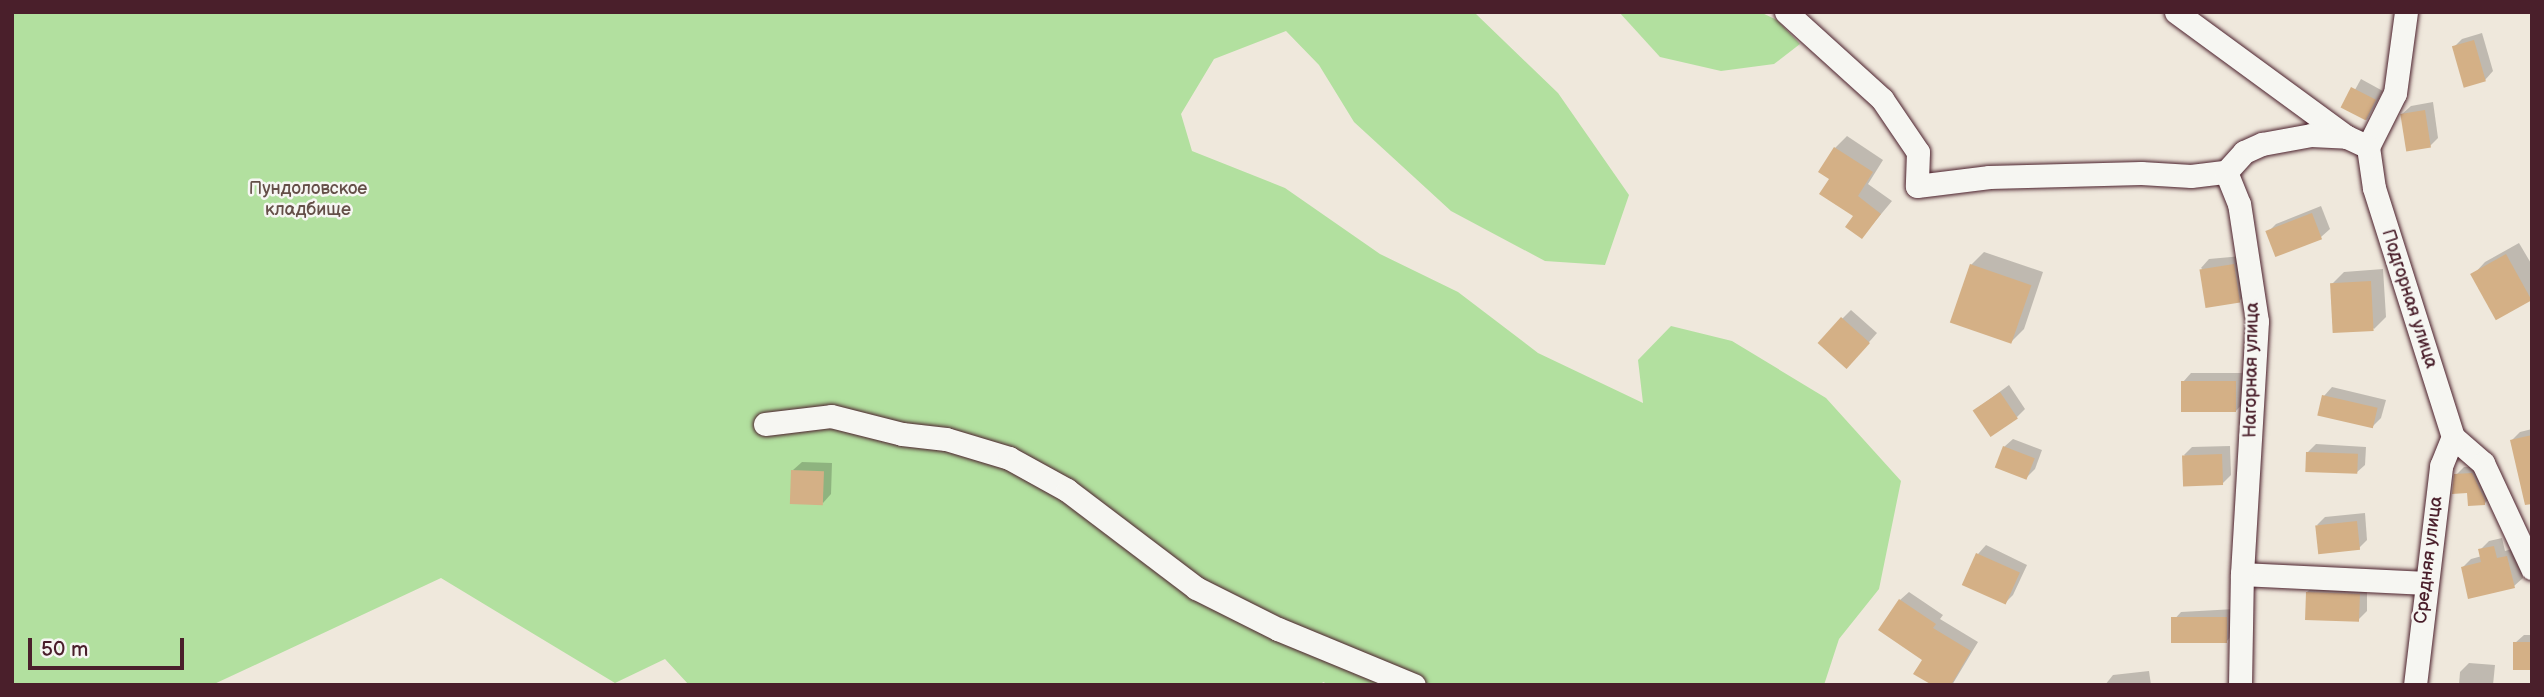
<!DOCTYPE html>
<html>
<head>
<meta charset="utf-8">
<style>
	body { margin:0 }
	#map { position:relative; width:2544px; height:697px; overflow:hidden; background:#efe8dc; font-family:"Balsamiq Sans",sans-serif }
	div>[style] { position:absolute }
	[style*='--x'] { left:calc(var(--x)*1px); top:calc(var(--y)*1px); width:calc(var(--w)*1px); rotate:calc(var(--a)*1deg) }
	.green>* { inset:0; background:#b2e09f }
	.shadow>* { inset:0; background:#0003; transform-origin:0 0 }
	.building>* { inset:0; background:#d4b086; transform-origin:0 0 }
	.roads { filter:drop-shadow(0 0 2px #4a1f2b) drop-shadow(0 0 2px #4a1f2b) }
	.street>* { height:23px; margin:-11.5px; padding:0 11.5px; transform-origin:11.5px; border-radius:11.5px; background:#f6f6f2 }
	span { translate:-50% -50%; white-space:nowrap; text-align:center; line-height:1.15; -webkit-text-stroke:5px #f6f6f2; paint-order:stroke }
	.park-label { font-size:18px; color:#644f48 }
	.street-label { font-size:18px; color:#4a1f2b }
	.frame { position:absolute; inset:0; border:14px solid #4a1f2b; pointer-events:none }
	.scale { position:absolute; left:28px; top:638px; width:156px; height:32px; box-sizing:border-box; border:4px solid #4a1f2b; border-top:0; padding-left:9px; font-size:21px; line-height:24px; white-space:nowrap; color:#4a1f2b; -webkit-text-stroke:5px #f6f6f2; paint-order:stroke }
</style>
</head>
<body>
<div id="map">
	<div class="green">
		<i style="clip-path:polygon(12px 12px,1476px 14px,1558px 93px,1629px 195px,1605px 265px,1545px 261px,1451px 211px,1354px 122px,1319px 65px,1286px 31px,1214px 59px,1181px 114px,1192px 151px,1285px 188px,1380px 254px,1458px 292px,1538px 353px,1643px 403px,1638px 360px,1671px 326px,1732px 341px,1826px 398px,1901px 481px,1879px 589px,1839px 639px,1824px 685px,1330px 685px,1323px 682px,1321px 685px,689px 685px,665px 659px,615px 683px,441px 578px,212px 685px,12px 685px)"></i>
		<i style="clip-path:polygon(1619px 12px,1760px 12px,1777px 20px,1800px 44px,1774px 64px,1721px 71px,1660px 57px)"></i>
	</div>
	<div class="shadow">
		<i style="clip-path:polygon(2482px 33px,2493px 71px,2485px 80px,2454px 47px,2462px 39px)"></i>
		<i style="left:2361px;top:79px;width:25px;height:33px;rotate:29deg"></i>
		<i style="clip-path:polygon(2433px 102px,2438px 138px,2430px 146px,2402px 114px,2411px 106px)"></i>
		<i style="clip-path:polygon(1847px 136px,1883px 160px,1868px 184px,1892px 201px,1862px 237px,1835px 148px)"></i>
		<i style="clip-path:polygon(2321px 206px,2330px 229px,2321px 237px,2268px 232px,2276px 224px)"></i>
		<i style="clip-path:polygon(2519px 243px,2532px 265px,2532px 298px,2498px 318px,2473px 275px,2485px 262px)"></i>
		<i style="clip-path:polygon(1984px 252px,2043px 272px,2024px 329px,2011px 342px,1971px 265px)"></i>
		<i style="clip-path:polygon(2242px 256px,2248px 293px,2239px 301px,2201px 268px,2209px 259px)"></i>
		<i style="clip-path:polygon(2383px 269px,2386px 317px,2374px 329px,2331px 285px,2344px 272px)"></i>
		<i style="clip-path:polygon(1851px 310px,1877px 333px,1855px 358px,1842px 319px)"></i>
		<i style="clip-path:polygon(2191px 373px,2244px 373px,2244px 402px,2236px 411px,2183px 382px)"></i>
		<i style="clip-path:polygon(2009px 385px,2025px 409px,2017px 417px,1975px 410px)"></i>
		<i style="clip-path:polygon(2332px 387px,2386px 400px,2381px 418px,2373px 426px,2324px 396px)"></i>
		<i style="clip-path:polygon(2532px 429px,2532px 484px,2512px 440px,2520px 432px)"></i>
		<i style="clip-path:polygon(2013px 439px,2042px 450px,2035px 469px,2026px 478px,2004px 447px)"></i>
		<i style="clip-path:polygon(2316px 444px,2366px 447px,2365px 465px,2356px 473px,2307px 453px)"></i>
		<i style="clip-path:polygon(2230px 446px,2231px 475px,2223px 483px,2184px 455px,2192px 447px)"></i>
		<i style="clip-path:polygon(802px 462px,832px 463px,831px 494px,823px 503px,793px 470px)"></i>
		<i style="clip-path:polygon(2481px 466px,2493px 495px,2485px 503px,2468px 491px,2456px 475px,2464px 467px)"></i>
		<i style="clip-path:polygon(2365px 513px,2367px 540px,2359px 548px,2317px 525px,2325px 517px)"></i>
		<i style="clip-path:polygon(2502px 538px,2505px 551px,2515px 548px,2523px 578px,2514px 586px,2463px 567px,2471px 559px,2482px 556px,2480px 550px,2489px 541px)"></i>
		<i style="clip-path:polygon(1986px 545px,2027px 565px,2013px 595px,2005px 603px,1978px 554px)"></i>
		<i style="clip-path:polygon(2316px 584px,2367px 586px,2367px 611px,2359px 619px,2307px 592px)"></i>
		<i style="clip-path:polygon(1909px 592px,1943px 615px,1940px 619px,1978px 642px,1952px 685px,1935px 685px,1900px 600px)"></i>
		<i style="clip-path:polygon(2235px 609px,2234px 633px,2226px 642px,2173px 621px,2181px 612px)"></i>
		<i style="clip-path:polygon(2524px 635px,2532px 635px,2532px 669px,2515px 643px)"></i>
		<i style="clip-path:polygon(2469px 663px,2495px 665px,2493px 685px,2459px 685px,2460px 672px)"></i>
		<i style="clip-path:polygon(2149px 671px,2151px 685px,2105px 685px,2113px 675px)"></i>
	</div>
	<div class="building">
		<i style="left:2474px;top:40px;width:43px;height:23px;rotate:74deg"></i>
		<i style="left:2351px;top:87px;width:28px;height:23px;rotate:27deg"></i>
		<i style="left:2425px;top:110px;width:38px;height:25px;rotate:81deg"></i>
		<i style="clip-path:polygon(1834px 147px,1873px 172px,1858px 196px,1881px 214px,1862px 239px,1845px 227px,1853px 216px,1819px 194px,1829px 179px,1818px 172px)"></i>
		<i style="left:2312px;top:213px;width:28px;height:50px;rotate:69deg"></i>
		<i style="left:2506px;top:254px;width:53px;height:41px;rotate:61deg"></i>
		<i style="left:1970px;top:264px;width:65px;height:62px;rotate:19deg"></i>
		<i style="left:2234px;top:264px;width:39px;height:35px;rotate:81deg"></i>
		<i style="left:2371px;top:281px;width:50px;height:41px;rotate:87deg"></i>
		<i style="left:1841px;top:317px;width:39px;height:35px;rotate:42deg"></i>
		<i style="left:2181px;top:381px;width:55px;height:31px"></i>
		<i style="left:2000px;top:392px;width:32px;height:33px;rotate:56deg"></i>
		<i style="left:2322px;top:395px;width:57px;height:21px;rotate:13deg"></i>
		<i style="clip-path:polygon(2532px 435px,2532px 504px,2525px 505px,2510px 440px)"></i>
		<i style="left:2003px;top:446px;width:34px;height:23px;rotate:21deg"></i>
		<i style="left:2306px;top:452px;width:52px;height:20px;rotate:2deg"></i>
		<i style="left:2222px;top:454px;width:31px;height:40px;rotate:88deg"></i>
		<i style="left:791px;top:470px;width:33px;height:34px;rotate:2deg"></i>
		<i style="clip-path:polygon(2472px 473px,2485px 500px,2485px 505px,2468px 506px,2467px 493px,2452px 494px,2454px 474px)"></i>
		<i style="left:2357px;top:521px;width:29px;height:42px;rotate:84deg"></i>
		<i style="clip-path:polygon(2494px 546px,2497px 558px,2507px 556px,2515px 588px,2468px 599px,2461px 567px,2481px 562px,2478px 549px)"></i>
		<i style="left:1976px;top:553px;width:48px;height:35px;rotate:24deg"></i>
		<i style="left:2306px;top:592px;width:54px;height:28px;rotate:2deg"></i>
		<i style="clip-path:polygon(1899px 599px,1936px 624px,1933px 628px,1971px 651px,1951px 685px,1932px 685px,1913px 674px,1922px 660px,1878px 630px)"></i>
		<i style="left:2227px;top:617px;width:26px;height:56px;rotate:90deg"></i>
		<i style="left:2532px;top:642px;width:28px;height:19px;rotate:90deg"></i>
	</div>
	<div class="roads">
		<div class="street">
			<i style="--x:1786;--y:12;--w:130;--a:42.2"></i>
			<i style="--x:1882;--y:99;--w:64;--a:55.8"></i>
			<i style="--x:1918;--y:152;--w:34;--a:92"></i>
			<i style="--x:1917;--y:186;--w:73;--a:-7.1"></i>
			<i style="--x:1989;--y:177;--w:152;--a:-1.5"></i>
			<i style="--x:2141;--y:173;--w:50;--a:3.4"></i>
			<i style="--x:2191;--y:176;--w:35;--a:-7"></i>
			<i style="--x:2176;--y:12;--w:212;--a:36.2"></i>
			<i style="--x:2406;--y:12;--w:82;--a:97.7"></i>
			<i style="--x:2395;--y:93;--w:60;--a:116.6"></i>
			<i style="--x:2368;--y:147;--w:41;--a:81.7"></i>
			<i style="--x:2374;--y:188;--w:261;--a:72.4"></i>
			<i style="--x:2453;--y:437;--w:40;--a:41"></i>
			<i style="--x:2483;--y:463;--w:116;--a:65"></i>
			<i style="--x:765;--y:424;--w:66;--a:-6.9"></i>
			<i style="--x:831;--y:416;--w:73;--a:14.2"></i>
			<i style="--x:902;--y:434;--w:44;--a:6.5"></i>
			<i style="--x:946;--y:439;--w:66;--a:16.8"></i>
			<i style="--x:1009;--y:458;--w:66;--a:28.9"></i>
			<i style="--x:1067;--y:490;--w:162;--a:37.2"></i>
			<i style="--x:1196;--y:588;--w:92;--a:26.6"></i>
			<i style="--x:1278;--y:629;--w:147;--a:22.4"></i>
			<i style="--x:2242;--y:574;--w:184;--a:2.8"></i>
			<i style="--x:2240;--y:685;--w:111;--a:-89"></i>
			<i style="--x:2242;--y:574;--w:253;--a:-86.6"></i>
			<i style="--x:2257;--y:321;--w:118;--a:-98.7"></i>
			<i style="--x:2239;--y:204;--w:35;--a:-112"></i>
			<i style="--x:2226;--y:172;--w:27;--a:-48"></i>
			<i style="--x:2244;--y:152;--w:20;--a:-24"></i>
			<i style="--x:2262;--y:144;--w:50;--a:-10.4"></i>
			<i style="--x:2311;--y:135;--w:36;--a:3"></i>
			<i style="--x:2347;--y:137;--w:23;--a:25"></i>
			<i style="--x:2415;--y:685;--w:221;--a:-83.2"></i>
			<i style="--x:2441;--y:466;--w:31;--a:-68"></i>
		</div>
	</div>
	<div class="park-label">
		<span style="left:308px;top:200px">Пундоловское<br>кладбище</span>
	</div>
	<div class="street-label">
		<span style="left:2409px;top:299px;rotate:72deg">Подгорная улица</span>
		<span style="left:2252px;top:370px;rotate:-89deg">Нагорная улица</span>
		<span style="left:2429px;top:560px;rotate:-83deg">Средняя улица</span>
	</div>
	<div class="frame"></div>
	<div class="scale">50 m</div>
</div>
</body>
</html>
